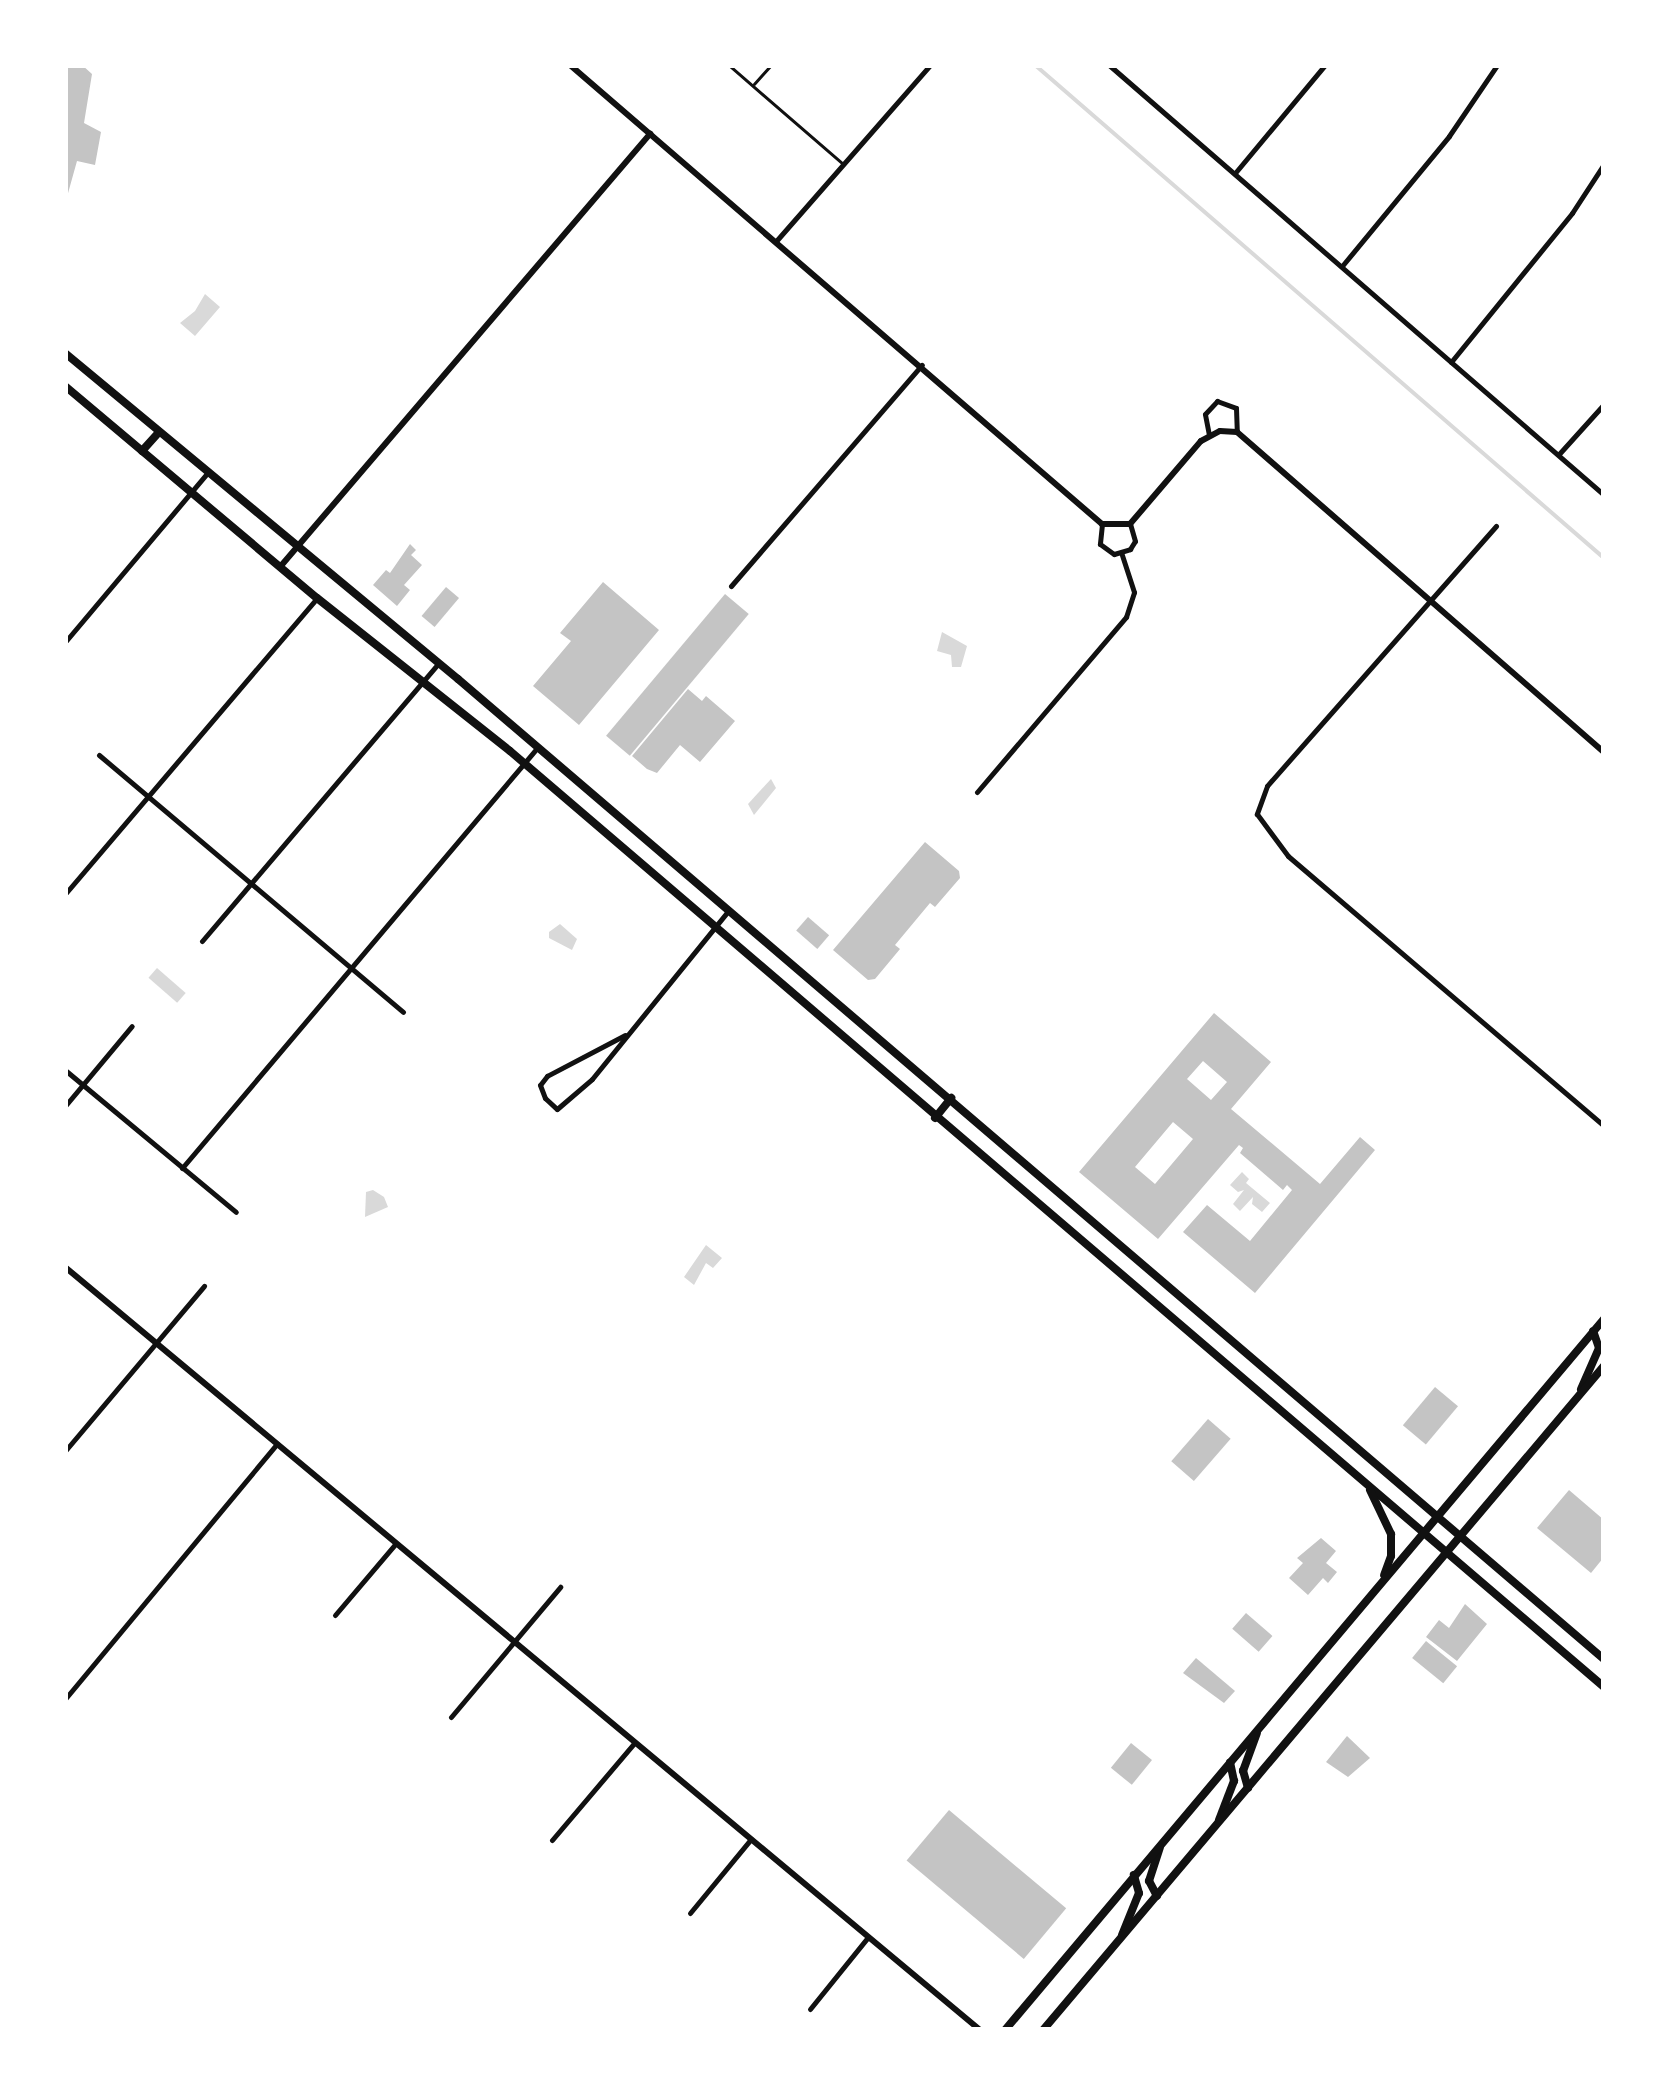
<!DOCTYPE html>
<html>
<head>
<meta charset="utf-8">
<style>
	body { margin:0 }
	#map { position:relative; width:1669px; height:2095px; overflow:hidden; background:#fff; font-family:"PT Sans Narrow",sans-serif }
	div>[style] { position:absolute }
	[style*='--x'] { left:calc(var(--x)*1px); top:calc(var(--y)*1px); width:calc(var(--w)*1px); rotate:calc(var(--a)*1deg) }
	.water>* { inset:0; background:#d9d9d9; transform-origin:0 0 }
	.stream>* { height:4px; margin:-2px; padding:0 2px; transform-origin:2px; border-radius:2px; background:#d9d9d9 }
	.building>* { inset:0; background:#c4c4c4; transform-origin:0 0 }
	.service>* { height:2.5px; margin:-1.25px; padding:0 1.25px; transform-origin:1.25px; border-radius:1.25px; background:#111 }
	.minor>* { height:5px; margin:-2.5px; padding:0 2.5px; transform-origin:2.5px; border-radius:2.5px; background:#111 }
	.tertiary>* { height:6px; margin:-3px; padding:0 3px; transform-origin:3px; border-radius:3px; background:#111 }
	.primary>* { height:8px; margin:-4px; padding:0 4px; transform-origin:4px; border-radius:4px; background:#111 }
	span { translate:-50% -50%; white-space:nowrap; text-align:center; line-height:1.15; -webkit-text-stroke:8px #fff; paint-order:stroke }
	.frame { position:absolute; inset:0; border:68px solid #fff; pointer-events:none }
</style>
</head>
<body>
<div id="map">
	<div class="water">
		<i style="clip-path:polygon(205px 294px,220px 307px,195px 336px,180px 323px,195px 311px)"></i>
		<i style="clip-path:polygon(942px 632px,967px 646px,961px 667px,952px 667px,951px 655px,937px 651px)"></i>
		<i style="clip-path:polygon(771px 779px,776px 788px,754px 815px,748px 804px)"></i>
		<i style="clip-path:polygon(560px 924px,577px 939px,572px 950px,549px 938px,549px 932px)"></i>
		<i style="left:157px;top:968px;width:38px;height:13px;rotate:41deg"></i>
		<i style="clip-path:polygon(1242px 1172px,1249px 1179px,1246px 1183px,1270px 1203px,1262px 1212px,1252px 1204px,1253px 1197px,1240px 1211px,1233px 1204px,1244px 1190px,1238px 1192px,1230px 1185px)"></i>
		<i style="clip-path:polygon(373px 1190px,384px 1197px,388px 1207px,365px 1217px,366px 1192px)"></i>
		<i style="clip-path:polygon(706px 1245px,722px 1258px,713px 1268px,706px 1263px,694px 1285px,684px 1277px)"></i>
	</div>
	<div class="stream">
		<i style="--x:1035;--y:65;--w:753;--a:40.91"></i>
	</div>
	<div class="building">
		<i style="clip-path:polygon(65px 65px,82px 65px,92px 74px,84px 123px,101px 132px,95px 165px,77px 161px,65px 204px)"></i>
		<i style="clip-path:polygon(410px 544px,416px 550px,411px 555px,422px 565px,404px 585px,410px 590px,397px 606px,373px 585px,386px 570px,390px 573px)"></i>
		<i style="clip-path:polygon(603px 582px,659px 630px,579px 725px,533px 686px,571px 641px,560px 633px)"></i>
		<i style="left:446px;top:587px;width:17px;height:38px;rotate:40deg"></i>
		<i style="left:725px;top:594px;width:31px;height:185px;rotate:40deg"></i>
		<i style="clip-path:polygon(688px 689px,702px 701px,706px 696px,735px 721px,700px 762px,680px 745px,657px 773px,647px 769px,632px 756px)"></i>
		<i style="clip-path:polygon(925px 842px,959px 871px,960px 878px,935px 907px,930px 903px,895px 945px,900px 949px,875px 979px,868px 980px,833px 950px)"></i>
		<i style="left:808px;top:917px;width:28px;height:18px;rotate:41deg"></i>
		<i style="clip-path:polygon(evenodd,1214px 1013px,1271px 1062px,1231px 1109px,1320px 1184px,1360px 1137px,1375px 1150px,1255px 1293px,1183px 1232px,1207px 1205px,1250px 1241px,1292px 1190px,1287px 1185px,1283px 1190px,1240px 1153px,1243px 1148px,1239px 1145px,1158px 1239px,1079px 1172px,1214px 1013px,1203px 1061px,1227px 1082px,1211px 1100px,1187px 1079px,1203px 1061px,1214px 1013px,1173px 1122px,1193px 1139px,1155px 1184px,1135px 1167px,1173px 1122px)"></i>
		<i style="left:1435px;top:1387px;width:30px;height:50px;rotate:40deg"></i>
		<i style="left:1208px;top:1419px;width:30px;height:56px;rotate:41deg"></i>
		<i style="clip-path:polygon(1569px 1490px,1604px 1520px,1604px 1557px,1591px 1573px,1537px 1528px)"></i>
		<i style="clip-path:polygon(1321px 1538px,1336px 1551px,1326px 1563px,1337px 1572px,1328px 1583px,1323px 1578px,1308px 1595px,1289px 1578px,1303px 1563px,1297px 1558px)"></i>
		<i style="clip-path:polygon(1465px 1604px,1487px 1624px,1457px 1661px,1426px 1637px,1439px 1620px,1449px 1628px)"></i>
		<i style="left:1246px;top:1613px;width:35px;height:21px;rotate:41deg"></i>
		<i style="left:1426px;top:1641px;width:40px;height:22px;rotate:39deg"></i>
		<i style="clip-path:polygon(1196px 1658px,1235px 1691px,1224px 1703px,1183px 1673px)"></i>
		<i style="clip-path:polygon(1347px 1736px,1370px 1758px,1348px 1777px,1326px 1762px)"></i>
		<i style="left:1131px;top:1743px;width:27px;height:32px;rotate:39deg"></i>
		<i style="left:949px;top:1810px;width:153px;height:66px;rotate:40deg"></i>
	</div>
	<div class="service">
		<i style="--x:729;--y:65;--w:150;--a:40.9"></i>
		<i style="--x:754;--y:84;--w:25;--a:-48"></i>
	</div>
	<div class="minor">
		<i style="--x:1109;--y:65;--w:656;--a:40.98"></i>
		<i style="--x:1235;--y:173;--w:141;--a:-50.2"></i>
		<i style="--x:777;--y:240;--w:232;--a:-48.8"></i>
		<i style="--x:1342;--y:266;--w:168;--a:-50.5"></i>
		<i style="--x:1449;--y:136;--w:86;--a:-55.9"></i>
		<i style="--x:1451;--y:362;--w:192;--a:-50.9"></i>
		<i style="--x:1572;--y:213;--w:59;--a:-56.9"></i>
		<i style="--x:1209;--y:435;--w:21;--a:-101"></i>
		<i style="--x:1205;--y:414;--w:18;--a:-47"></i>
		<i style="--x:1217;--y:401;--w:20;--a:20"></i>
		<i style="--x:1236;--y:408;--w:24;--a:88"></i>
		<i style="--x:1559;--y:454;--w:67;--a:-48"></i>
		<i style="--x:1102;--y:524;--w:20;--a:96"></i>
		<i style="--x:1100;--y:544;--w:17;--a:36"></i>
		<i style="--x:1114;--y:554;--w:17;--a:-17"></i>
		<i style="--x:1130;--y:549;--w:9;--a:-58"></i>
		<i style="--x:1135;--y:541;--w:18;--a:-106"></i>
		<i style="--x:1496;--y:526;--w:346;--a:131.4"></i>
		<i style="--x:1267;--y:786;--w:30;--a:110"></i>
		<i style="--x:1257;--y:814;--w:52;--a:53.6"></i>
		<i style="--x:1288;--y:856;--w:416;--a:40.5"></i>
		<i style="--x:731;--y:586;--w:292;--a:-49.2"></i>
		<i style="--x:65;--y:642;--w:222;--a:-49.9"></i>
		<i style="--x:99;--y:755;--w:398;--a:40.2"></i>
		<i style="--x:977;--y:792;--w:230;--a:-49.6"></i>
		<i style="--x:1126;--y:617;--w:26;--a:-72"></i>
		<i style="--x:1134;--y:592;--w:40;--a:-108"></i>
		<i style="--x:65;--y:894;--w:389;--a:-49.6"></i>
		<i style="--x:202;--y:941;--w:365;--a:-49.6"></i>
		<i style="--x:625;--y:1035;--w:88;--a:152.3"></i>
		<i style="--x:547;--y:1076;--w:11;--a:128"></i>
		<i style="--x:540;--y:1085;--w:14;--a:69"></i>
		<i style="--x:545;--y:1098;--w:16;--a:43"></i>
		<i style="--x:557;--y:1109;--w:46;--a:-40.6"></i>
		<i style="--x:592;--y:1079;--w:218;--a:-51"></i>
		<i style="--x:65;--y:1070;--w:222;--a:39.7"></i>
		<i style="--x:65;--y:1106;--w:104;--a:-50.1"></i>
		<i style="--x:182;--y:1168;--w:550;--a:-49.79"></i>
		<i style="--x:65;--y:1451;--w:216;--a:-49.9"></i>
		<i style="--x:335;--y:1615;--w:94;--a:-49.7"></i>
		<i style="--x:65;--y:1699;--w:332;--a:-50.3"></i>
		<i style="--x:451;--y:1717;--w:170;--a:-50"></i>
		<i style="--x:552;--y:1840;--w:128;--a:-49.7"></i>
		<i style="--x:690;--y:1913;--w:96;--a:-50.5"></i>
		<i style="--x:810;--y:2009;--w:92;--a:-51.1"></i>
	</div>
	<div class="tertiary">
		<i style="--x:570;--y:65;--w:703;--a:40.79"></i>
		<i style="--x:1102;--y:524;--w:28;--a:0"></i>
		<i style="--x:1130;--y:524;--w:109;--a:-49.5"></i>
		<i style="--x:1201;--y:441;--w:21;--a:-28"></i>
		<i style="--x:1220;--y:431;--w:17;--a:3"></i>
		<i style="--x:1237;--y:432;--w:487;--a:41.1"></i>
		<i style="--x:280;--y:567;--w:570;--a:-49.49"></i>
		<i style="--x:65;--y:1267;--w:1191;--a:39.82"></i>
	</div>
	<div class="primary">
		<i style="--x:65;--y:353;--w:511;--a:39.68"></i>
		<i style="--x:458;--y:679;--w:1508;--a:40.54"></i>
		<i style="--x:65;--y:386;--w:329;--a:40.1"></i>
		<i style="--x:317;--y:598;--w:246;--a:38.4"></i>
		<i style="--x:510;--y:751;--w:1440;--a:40.55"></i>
		<i style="--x:142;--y:451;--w:25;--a:-48"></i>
		<i style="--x:935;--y:1118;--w:26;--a:-51"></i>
		<i style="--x:1581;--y:1389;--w:45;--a:-66.3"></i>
		<i style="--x:1599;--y:1348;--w:18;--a:-109"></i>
		<i style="--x:1370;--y:1490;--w:49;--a:64.5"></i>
		<i style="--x:1391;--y:1534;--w:22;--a:90"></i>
		<i style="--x:1391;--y:1556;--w:20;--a:110"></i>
		<i style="--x:1248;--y:1788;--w:18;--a:-106"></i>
		<i style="--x:1243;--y:1771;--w:40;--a:-69.8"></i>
		<i style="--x:1219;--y:1820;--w:42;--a:-69"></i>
		<i style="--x:1234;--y:1781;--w:19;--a:-102"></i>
		<i style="--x:1157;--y:1896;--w:17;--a:-118"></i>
		<i style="--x:1149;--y:1881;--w:35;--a:-72"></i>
		<i style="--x:1122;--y:1935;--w:45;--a:-68"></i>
		<i style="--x:1139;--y:1893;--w:19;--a:-106"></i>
		<i style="--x:1005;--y:2030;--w:930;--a:-49.89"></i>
		<i style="--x:1043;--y:2030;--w:869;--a:-49.81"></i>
	</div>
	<div class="frame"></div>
</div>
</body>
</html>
